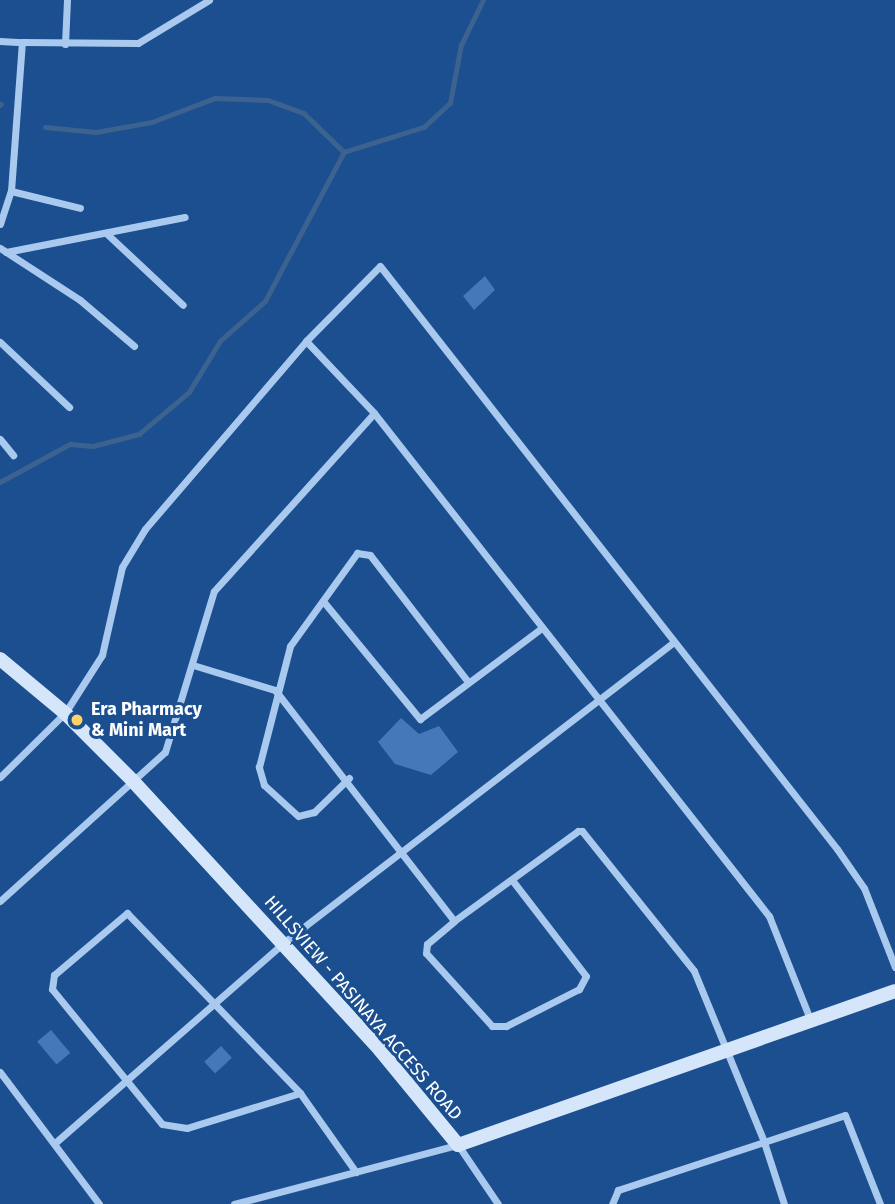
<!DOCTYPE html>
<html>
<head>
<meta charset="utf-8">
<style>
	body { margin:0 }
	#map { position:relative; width:895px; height:1204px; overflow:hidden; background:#1b4f8f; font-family:"Fira Sans",sans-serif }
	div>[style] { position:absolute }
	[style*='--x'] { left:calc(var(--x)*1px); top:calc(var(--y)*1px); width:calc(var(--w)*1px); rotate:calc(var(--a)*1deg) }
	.stream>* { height:4.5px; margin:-2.25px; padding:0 2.25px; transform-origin:2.25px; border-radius:2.25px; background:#3c6290 }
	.building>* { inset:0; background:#4478b7; transform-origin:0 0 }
	.street>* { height:7px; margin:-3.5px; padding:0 3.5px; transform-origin:3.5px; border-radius:3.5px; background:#a9c9ee }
	.secondary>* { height:14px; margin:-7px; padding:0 7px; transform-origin:7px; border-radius:7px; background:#d6e6fa }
	.dots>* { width:19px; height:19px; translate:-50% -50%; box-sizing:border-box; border:4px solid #1b4f8f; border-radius:50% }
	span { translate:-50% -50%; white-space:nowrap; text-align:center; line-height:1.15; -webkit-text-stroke:6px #1b4f8f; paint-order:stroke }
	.poi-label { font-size:18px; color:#fff; font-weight:700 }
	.left { translate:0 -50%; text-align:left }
	.street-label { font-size:18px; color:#fff }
</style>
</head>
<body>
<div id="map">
	<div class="stream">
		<i style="--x:0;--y:105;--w:1;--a:-45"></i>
		<i style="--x:45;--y:127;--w:51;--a:5.6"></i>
		<i style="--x:96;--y:132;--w:57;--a:-10.1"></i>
		<i style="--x:152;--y:122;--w:67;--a:-20.9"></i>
		<i style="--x:215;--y:98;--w:53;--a:2.2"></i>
		<i style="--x:268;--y:100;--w:38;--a:20"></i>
		<i style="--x:304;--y:113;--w:56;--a:44.3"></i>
		<i style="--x:0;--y:482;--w:80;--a:-28.5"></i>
		<i style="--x:70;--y:444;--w:23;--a:5"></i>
		<i style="--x:93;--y:446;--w:48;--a:-14.6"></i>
		<i style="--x:139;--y:434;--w:65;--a:-40"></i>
		<i style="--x:189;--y:392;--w:60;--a:-58.7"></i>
		<i style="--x:220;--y:341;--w:60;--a:-41.6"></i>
		<i style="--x:265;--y:301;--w:169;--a:-62.1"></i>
		<i style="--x:344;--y:152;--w:84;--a:-17.4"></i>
		<i style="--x:424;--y:127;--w:35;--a:-43"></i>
		<i style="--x:450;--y:103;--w:59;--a:-79.3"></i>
		<i style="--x:461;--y:45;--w:50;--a:-63.9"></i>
	</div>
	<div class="building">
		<i style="clip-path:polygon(485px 276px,495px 290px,474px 310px,463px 296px)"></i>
		<i style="clip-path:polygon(401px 718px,419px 734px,439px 726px,458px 752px,431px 775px,395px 764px,378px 742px)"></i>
		<i style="left:51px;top:1030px;width:30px;height:18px;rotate:50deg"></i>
		<i style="left:221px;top:1046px;width:16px;height:23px;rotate:47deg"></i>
	</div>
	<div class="street">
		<i style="--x:0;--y:41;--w:22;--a:3"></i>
		<i style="--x:65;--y:44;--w:44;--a:-87.4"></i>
		<i style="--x:11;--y:191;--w:71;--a:13.8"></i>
		<i style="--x:0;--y:224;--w:35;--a:-72"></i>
		<i style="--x:11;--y:191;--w:149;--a:-85.8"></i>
		<i style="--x:22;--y:42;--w:116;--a:0.5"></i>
		<i style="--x:138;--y:43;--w:83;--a:-31.2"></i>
		<i style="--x:106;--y:233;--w:105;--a:43.1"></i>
		<i style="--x:0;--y:248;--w:95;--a:33"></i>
		<i style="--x:80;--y:300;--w:71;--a:40.4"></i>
		<i style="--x:6;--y:252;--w:182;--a:-11.1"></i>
		<i style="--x:306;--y:341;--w:99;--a:46.6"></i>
		<i style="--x:374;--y:413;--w:640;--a:51.86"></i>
		<i style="--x:769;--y:916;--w:111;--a:68.3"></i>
		<i style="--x:0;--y:342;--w:95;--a:43.3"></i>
		<i style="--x:0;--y:439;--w:21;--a:51"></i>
		<i style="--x:323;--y:601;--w:153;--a:50.6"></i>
		<i style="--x:420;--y:719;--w:149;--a:-36.8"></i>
		<i style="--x:193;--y:665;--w:86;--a:17"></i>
		<i style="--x:275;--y:690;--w:292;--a:52.2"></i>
		<i style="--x:0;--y:777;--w:91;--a:-44.6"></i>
		<i style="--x:65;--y:713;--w:69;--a:-57.5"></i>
		<i style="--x:102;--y:655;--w:90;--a:-77.2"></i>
		<i style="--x:122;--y:567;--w:44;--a:-58.8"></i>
		<i style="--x:145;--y:529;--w:248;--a:-49.4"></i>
		<i style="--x:306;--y:341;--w:105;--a:-45.4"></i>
		<i style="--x:380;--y:266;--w:741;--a:51.91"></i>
		<i style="--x:837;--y:849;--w:47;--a:55.3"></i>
		<i style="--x:864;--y:888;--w:85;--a:68.6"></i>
		<i style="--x:349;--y:778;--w:49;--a:135.8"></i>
		<i style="--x:314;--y:812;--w:16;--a:166"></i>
		<i style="--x:298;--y:816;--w:46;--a:-137.6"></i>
		<i style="--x:264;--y:785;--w:19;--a:-106"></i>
		<i style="--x:259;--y:767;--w:125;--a:-75.6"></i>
		<i style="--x:290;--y:646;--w:115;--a:-54.2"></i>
		<i style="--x:357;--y:553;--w:13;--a:9"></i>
		<i style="--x:370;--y:555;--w:160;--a:52.3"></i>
		<i style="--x:512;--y:880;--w:121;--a:52.4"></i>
		<i style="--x:586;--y:976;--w:15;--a:118"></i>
		<i style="--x:579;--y:989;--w:82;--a:153.1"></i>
		<i style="--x:506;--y:1026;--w:14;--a:180"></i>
		<i style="--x:492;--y:1026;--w:98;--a:-132.1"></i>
		<i style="--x:426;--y:953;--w:9;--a:-84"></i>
		<i style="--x:427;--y:944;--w:35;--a:-40"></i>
		<i style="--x:454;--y:921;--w:153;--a:-36"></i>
		<i style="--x:578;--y:831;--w:4;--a:0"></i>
		<i style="--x:582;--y:831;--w:179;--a:51.3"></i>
		<i style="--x:694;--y:971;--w:185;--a:67.7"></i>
		<i style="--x:764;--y:1142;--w:154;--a:161.8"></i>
		<i style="--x:618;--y:1190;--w:15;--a:113"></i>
		<i style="--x:0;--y:901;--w:222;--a:-42.1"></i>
		<i style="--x:165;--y:752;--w:168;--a:-73.1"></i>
		<i style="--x:214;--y:591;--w:239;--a:-48"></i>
		<i style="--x:0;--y:1072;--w:165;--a:53.1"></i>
		<i style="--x:300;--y:1093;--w:118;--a:162.8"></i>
		<i style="--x:187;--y:1128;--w:25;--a:-171"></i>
		<i style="--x:162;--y:1124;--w:174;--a:-129.2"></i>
		<i style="--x:52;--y:989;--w:14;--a:-82"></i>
		<i style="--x:54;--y:975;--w:96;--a:-40.3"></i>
		<i style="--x:127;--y:913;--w:250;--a:46.1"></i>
		<i style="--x:300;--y:1093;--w:97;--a:54.7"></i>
		<i style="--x:56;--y:1142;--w:302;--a:-41.2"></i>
		<i style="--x:283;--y:943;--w:490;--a:-37.6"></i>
		<i style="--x:234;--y:1204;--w:232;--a:-14.8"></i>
		<i style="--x:458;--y:1145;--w:71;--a:55.9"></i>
		<i style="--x:784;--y:1204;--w:65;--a:-107.9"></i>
		<i style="--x:764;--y:1142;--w:85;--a:-18.4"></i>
		<i style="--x:845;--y:1115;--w:96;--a:68.5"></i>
	</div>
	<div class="secondary">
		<i style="--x:0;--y:659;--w:85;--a:39.7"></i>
		<i style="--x:65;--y:713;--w:95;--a:45"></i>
		<i style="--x:132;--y:780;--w:367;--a:47.4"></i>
		<i style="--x:380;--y:1050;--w:123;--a:50.6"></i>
		<i style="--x:458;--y:1145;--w:463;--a:-19.4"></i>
	</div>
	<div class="dots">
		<i style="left:77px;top:720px;background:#ffd166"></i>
	</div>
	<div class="poi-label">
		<span class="left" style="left:91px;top:720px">Era Pharmacy<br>&amp; Mini Mart</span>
	</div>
	<div class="street-label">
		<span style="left:363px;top:1008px;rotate:49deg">HILLSVIEW - PASINAYA ACCESS ROAD</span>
	</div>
</div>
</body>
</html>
